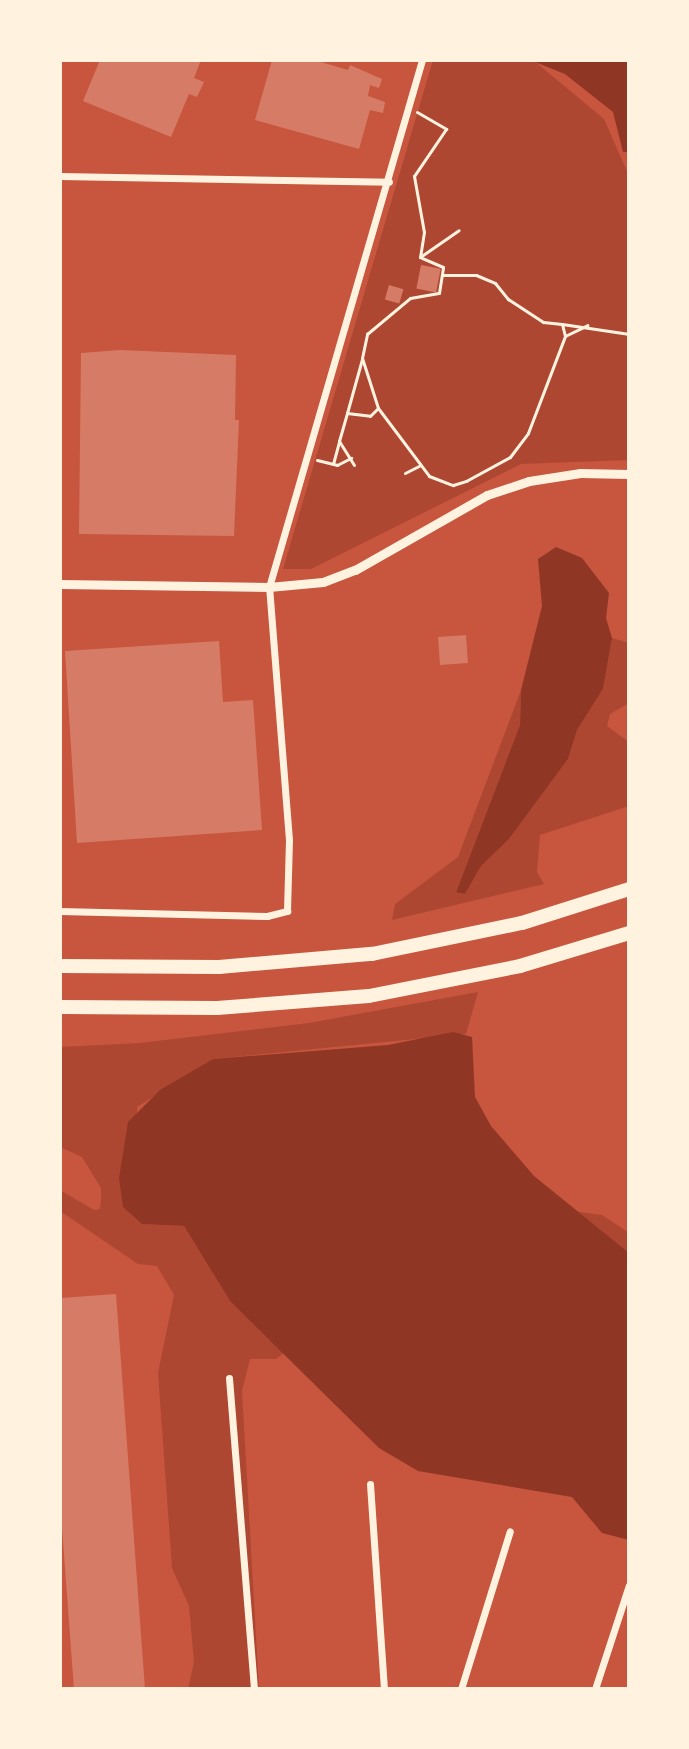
<!DOCTYPE html>
<html>
<head>
<meta charset="utf-8">
<style>
	body { margin:0 }
	#map { position:relative; width:689px; height:1749px; overflow:hidden; background:#c8553d; font-family:Figtree,sans-serif }
	div>[style] { position:absolute }
	[style*='--x'] { left:calc(var(--x)*1px); top:calc(var(--y)*1px); width:calc(var(--w)*1px); rotate:calc(var(--a)*1deg) }
	.green>* { inset:0; background:#ae4732 }
	.water>* { inset:0; background:#8f3625 }
	.building>* { inset:0; background:#d67c66; transform-origin:0 0 }
	.path>* { height:3px; margin:-1.5px; padding:0 1.5px; transform-origin:1.5px; border-radius:1.5px; background:#fff3e0 }
	.minor>* { height:7px; margin:-3.5px; padding:0 3.5px; transform-origin:3.5px; border-radius:3.5px; background:#fff3e0 }
	.tertiary>* { height:9px; margin:-4.5px; padding:0 4.5px; transform-origin:4.5px; border-radius:4.5px; background:#fff3e0 }
	.motorway>* { height:14px; margin:-7px; padding:0 7px; transform-origin:7px; border-radius:7px; background:#fff3e0 }
	span { translate:-50% -50%; white-space:nowrap; text-align:center; line-height:1.15; -webkit-text-stroke:8px #fff3e0; paint-order:stroke }
	.frame { position:absolute; inset:0; border:62px solid #fff3e0; pointer-events:none }
</style>
</head>
<body>
<div id="map">
	<div class="green">
		<i style="clip-path:polygon(433px 60px,533px 60px,604px 119px,629px 176px,629px 460px,521px 464px,311px 569px,283px 569px)"></i>
		<i style="clip-path:polygon(612px 638px,629px 643px,629px 703px,610px 714px,607px 726px,629px 742px,629px 806px,540px 835px,537px 872px,544px 884px,392px 920px,395px 904px,458px 857px,521px 690px,520px 725px,456px 891px,465px 894px,481px 866px,509px 839px,568px 759px,577px 730px,603px 689px)"></i>
		<i style="clip-path:polygon(478px 992px,466px 1034px,213px 1059px,137px 1107px,142px 1224px,184px 1226px,230px 1301px,285px 1352px,276px 1359px,250px 1359px,242px 1391px,259px 1689px,188px 1689px,194px 1662px,189px 1606px,172px 1568px,158px 1373px,174px 1295px,157px 1266px,138px 1264px,60px 1211px,60px 1190px,94px 1210px,100px 1209px,101px 1199px,101px 1188px,82px 1157px,60px 1147px,60px 1047px,140px 1043px,309px 1023px)"></i>
		<i style="clip-path:polygon(573px 1211px,602px 1215px,629px 1233px,629px 1253px)"></i>
	</div>
	<div class="water">
		<i style="clip-path:polygon(530px 60px,629px 60px,629px 152px,623px 152px,613px 112px,565px 74px)"></i>
		<i style="clip-path:polygon(556px 547px,582px 558px,609px 593px,606px 618px,612px 638px,603px 689px,577px 730px,568px 759px,509px 839px,481px 866px,465px 894px,456px 892px,520px 725px,521px 690px,542px 606px,538px 559px)"></i>
		<i style="clip-path:polygon(453px 1032px,472px 1037px,475px 1097px,491px 1126px,534px 1176px,629px 1253px,629px 1540px,602px 1533px,572px 1497px,418px 1471px,379px 1448px,230px 1301px,184px 1226px,142px 1224px,123px 1207px,119px 1178px,128px 1122px,160px 1090px,213px 1059px,388px 1045px)"></i>
	</div>
	<div class="building">
		<i style="clip-path:polygon(100px 60px,201px 60px,194px 78px,204px 82px,197px 97px,189px 94px,171px 137px,83px 101px)"></i>
		<i style="clip-path:polygon(272px 60px,314px 60px,348px 70px,350px 65px,382px 79px,379px 88px,370px 85px,368px 96px,385px 102px,383px 113px,370px 110px,359px 149px,255px 120px)"></i>
		<i style="left:421px;top:265px;width:20px;height:24px;rotate:11deg"></i>
		<i style="left:389px;top:285px;width:15px;height:15px;rotate:16deg"></i>
		<i style="clip-path:polygon(120px 350px,236px 355px,235px 420px,239px 420px,234px 536px,79px 534px,81px 353px)"></i>
		<i style="left:466px;top:635px;width:28px;height:28px;rotate:86deg"></i>
		<i style="clip-path:polygon(219px 641px,223px 702px,253px 700px,262px 830px,77px 843px,65px 651px)"></i>
		<i style="clip-path:polygon(116px 1294px,145px 1689px,74px 1689px,60px 1501px,60px 1298px)"></i>
	</div>
	<div class="path">
		<i style="--x:417;--y:112;--w:34;--a:30"></i>
		<i style="--x:446;--y:129;--w:57;--a:124.2"></i>
		<i style="--x:414;--y:176;--w:57;--a:79.9"></i>
		<i style="--x:424;--y:232;--w:25;--a:99"></i>
		<i style="--x:420;--y:257;--w:47;--a:-34.7"></i>
		<i style="--x:443;--y:275;--w:33;--a:0"></i>
		<i style="--x:476;--y:275;--w:21;--a:23"></i>
		<i style="--x:495;--y:283;--w:21;--a:51"></i>
		<i style="--x:508;--y:299;--w:42;--a:33.3"></i>
		<i style="--x:543;--y:322;--w:19;--a:6"></i>
		<i style="--x:562;--y:324;--w:12;--a:76"></i>
		<i style="--x:565;--y:336;--w:25;--a:-26"></i>
		<i style="--x:562;--y:324;--w:68;--a:8.5"></i>
		<i style="--x:378;--y:408;--w:85;--a:53.1"></i>
		<i style="--x:429;--y:476;--w:26;--a:21"></i>
		<i style="--x:453;--y:485;--w:14;--a:-17"></i>
		<i style="--x:466;--y:481;--w:50;--a:-28.6"></i>
		<i style="--x:510;--y:457;--w:30;--a:-53"></i>
		<i style="--x:528;--y:433;--w:104;--a:-69.1"></i>
		<i style="--x:347;--y:413;--w:56;--a:-74.5"></i>
		<i style="--x:317;--y:460;--w:21;--a:14"></i>
		<i style="--x:337;--y:465;--w:16;--a:-27"></i>
		<i style="--x:333;--y:464;--w:24;--a:-75"></i>
		<i style="--x:354;--y:465;--w:28;--a:-122"></i>
		<i style="--x:339;--y:441;--w:29;--a:-74"></i>
		<i style="--x:347;--y:413;--w:23;--a:7"></i>
		<i style="--x:370;--y:416;--w:11;--a:-45"></i>
		<i style="--x:378;--y:408;--w:52;--a:-107.7"></i>
		<i style="--x:362;--y:358;--w:25;--a:-78"></i>
		<i style="--x:367;--y:334;--w:56;--a:-39.9"></i>
		<i style="--x:410;--y:298;--w:29;--a:-10"></i>
		<i style="--x:439;--y:293;--w:26;--a:-81"></i>
		<i style="--x:443;--y:267;--w:25;--a:-157"></i>
		<i style="--x:405;--y:473;--w:16;--a:-27"></i>
	</div>
	<div class="minor">
		<i style="--x:60;--y:176;--w:329;--a:1"></i>
		<i style="--x:60;--y:911;--w:207;--a:1.4"></i>
		<i style="--x:267;--y:916;--w:21;--a:-14"></i>
		<i style="--x:287;--y:911;--w:71;--a:-88.4"></i>
		<i style="--x:289;--y:840;--w:254;--a:-94.5"></i>
		<i style="--x:269;--y:587;--w:549;--a:-73.81"></i>
		<i style="--x:229;--y:1378;--w:312;--a:85.4"></i>
		<i style="--x:370;--y:1484;--w:205;--a:86.1"></i>
		<i style="--x:461;--y:1689;--w:165;--a:-72.8"></i>
		<i style="--x:595;--y:1689;--w:109;--a:-71.9"></i>
	</div>
	<div class="tertiary">
		<i style="--x:60;--y:584;--w:209;--a:0.8"></i>
		<i style="--x:269;--y:587;--w:54;--a:-5.3"></i>
		<i style="--x:323;--y:582;--w:34;--a:-21"></i>
		<i style="--x:355;--y:570;--w:152;--a:-29.6"></i>
		<i style="--x:487;--y:495;--w:44;--a:-18.4"></i>
		<i style="--x:529;--y:481;--w:52;--a:-8.9"></i>
		<i style="--x:580;--y:473;--w:49;--a:1.2"></i>
	</div>
	<div class="motorway">
		<i style="--x:60;--y:966;--w:159;--a:0.4"></i>
		<i style="--x:219;--y:967;--w:154;--a:-4.9"></i>
		<i style="--x:372;--y:954;--w:153;--a:-11.7"></i>
		<i style="--x:522;--y:923;--w:112;--a:-17.6"></i>
		<i style="--x:60;--y:1007;--w:157;--a:0.4"></i>
		<i style="--x:217;--y:1008;--w:152;--a:-4.5"></i>
		<i style="--x:369;--y:996;--w:154;--a:-11.2"></i>
		<i style="--x:520;--y:966;--w:114;--a:-16.8"></i>
	</div>
	<div class="frame"></div>
</div>
</body>
</html>
